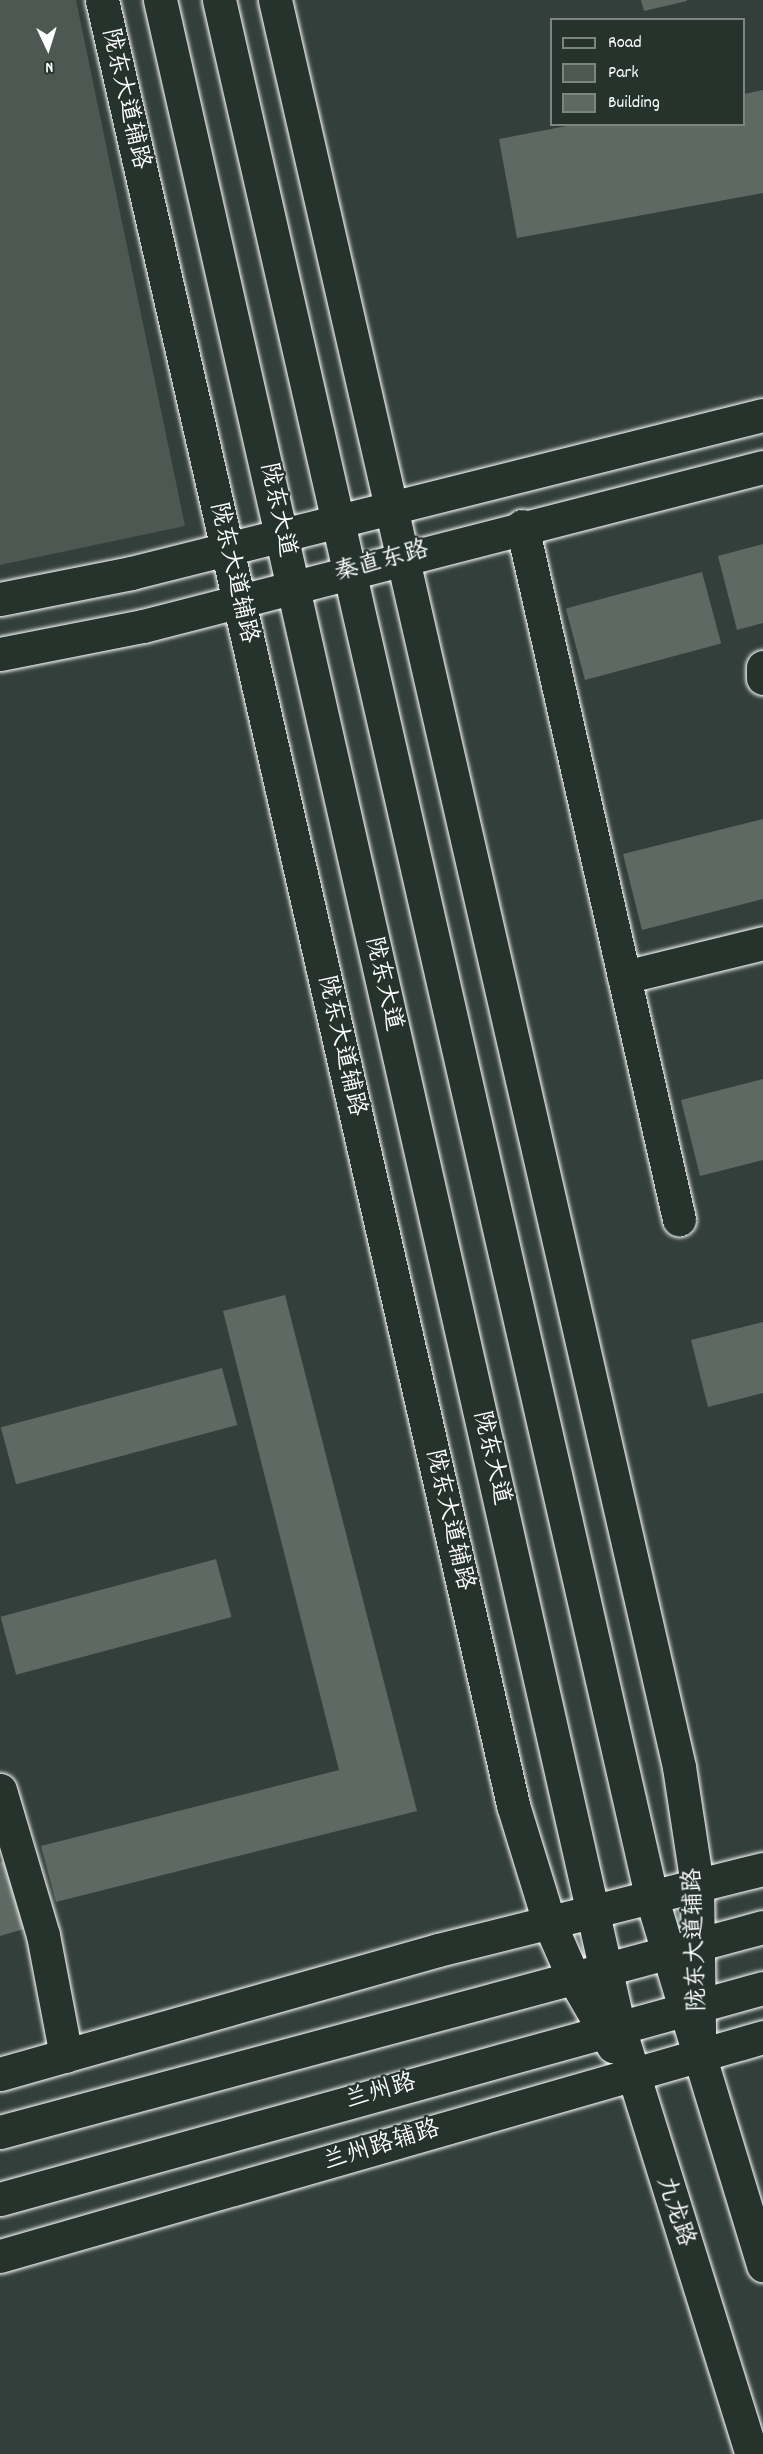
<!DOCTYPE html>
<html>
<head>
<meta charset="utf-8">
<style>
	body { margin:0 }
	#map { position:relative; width:763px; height:2454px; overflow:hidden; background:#333f3a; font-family:Dekko,"LXGW WenKai TC",sans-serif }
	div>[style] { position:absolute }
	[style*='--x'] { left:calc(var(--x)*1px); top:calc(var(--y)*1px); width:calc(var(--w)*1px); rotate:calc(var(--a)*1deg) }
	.green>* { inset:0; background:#4d5853 }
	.building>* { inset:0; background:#5f6964; transform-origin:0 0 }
	.roads { filter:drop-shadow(0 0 2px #fff) drop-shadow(0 0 2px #fff) }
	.street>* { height:33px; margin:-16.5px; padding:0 16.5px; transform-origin:16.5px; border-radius:16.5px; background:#26332d }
	.secondary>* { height:33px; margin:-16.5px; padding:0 16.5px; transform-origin:16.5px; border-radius:16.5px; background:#26332d }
	.primary>* { height:33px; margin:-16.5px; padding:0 16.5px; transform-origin:16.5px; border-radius:16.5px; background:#26332d }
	span { translate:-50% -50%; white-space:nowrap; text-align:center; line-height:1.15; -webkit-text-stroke:4.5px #26332d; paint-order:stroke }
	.street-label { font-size:24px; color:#fff }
	.legend { position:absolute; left:550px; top:18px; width:195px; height:108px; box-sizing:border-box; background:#26332d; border:2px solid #7d8581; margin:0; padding:8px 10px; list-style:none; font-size:18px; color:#fff }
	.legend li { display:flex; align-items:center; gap:12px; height:30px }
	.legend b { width:30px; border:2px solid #7d8581 }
	.north { position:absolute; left:18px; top:18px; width:60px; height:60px; -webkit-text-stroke:4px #26332d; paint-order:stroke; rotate:176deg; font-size:16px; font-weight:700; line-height:24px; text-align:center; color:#fff }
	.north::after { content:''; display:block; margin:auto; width:21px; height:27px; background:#fff; clip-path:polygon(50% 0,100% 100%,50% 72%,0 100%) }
</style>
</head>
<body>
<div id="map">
	<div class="green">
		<i style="clip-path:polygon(0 0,76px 0,185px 526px,0 565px)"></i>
	</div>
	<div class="building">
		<i style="clip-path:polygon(641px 0,687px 0,687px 1px,644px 11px)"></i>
		<i style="clip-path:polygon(763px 90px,763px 193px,517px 238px,499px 139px,577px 124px,744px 124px,744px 94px)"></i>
		<i style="clip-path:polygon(763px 544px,763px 623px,737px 630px,718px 556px)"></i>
		<i style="left:702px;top:572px;width:74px;height:141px;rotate:75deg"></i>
		<i style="clip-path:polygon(763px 819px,763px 899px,642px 930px,623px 854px)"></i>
		<i style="clip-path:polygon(763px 1079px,763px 1160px,700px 1176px,681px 1100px)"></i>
		<i style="clip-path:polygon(285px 1295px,417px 1811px,56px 1902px,41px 1846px,339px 1770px,223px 1311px)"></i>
		<i style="clip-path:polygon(763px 1322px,763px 1393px,708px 1407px,691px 1340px)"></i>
		<i style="left:222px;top:1368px;width:59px;height:229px;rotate:75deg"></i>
		<i style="left:216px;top:1559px;width:60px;height:223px;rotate:75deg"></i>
		<i style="clip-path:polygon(5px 1861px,24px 1929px,0 1936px,0 1862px)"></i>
	</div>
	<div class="roads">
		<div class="street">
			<i style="--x:522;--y:526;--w:711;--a:77.24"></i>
			<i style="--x:763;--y:667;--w:11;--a:90"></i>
			<i style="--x:624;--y:977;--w:143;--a:-13.7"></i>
			<i style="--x:0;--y:1790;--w:151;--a:73.5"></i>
			<i style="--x:43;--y:1935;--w:123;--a:79.2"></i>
		</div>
		<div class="secondary">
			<i style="--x:102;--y:0;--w:1851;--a:77.17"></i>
			<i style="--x:513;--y:1805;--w:122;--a:72.9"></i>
			<i style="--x:549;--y:1922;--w:60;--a:66.4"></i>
			<i style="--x:573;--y:1977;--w:80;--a:59.9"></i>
			<i style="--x:160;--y:0;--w:2079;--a:77.25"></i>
			<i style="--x:619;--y:2028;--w:446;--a:72.7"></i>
			<i style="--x:219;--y:0;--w:1945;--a:77.16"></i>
			<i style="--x:651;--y:1896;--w:386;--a:73.1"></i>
			<i style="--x:275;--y:0;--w:1813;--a:77.12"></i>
			<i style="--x:679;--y:1767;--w:119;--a:81.3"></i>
			<i style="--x:697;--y:1885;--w:148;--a:89.2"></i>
			<i style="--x:0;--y:599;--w:134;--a:-11.2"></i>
			<i style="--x:131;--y:573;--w:651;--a:-14.04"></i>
			<i style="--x:0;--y:654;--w:146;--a:-11.1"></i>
			<i style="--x:143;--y:626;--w:640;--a:-14.38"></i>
			<i style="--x:0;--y:2074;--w:455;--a:-15.8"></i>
			<i style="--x:438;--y:1950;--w:335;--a:-14"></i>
			<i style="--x:0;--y:2256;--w:794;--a:-16.01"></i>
		</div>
		<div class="primary">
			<i style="--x:0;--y:2132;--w:790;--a:-15.04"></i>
			<i style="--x:0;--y:2199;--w:792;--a:-15.46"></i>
		</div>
	</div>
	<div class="street-label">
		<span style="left:124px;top:99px;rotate:77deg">陇东大道辅路</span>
		<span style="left:276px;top:510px;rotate:78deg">陇东大道</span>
		<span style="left:382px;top:563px;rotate:-15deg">秦直东路</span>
		<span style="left:232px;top:573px;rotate:77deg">陇东大道辅路</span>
		<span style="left:382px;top:984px;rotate:77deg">陇东大道</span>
		<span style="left:340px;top:1046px;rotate:77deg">陇东大道辅路</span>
		<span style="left:490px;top:1458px;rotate:77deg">陇东大道</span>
		<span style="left:448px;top:1520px;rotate:77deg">陇东大道辅路</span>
		<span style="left:697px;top:1940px;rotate:-92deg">陇东大道辅路</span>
		<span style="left:381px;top:2093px;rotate:-16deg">兰州路</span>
		<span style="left:382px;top:2147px;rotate:-17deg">兰州路辅路</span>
		<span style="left:674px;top:2212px;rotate:72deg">九龙路</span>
	</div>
	<ul class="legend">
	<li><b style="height:8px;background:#26332d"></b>Road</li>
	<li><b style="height:16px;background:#4d5853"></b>Park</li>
	<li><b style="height:16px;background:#5f6964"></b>Building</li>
	</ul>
	<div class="north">N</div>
</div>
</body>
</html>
